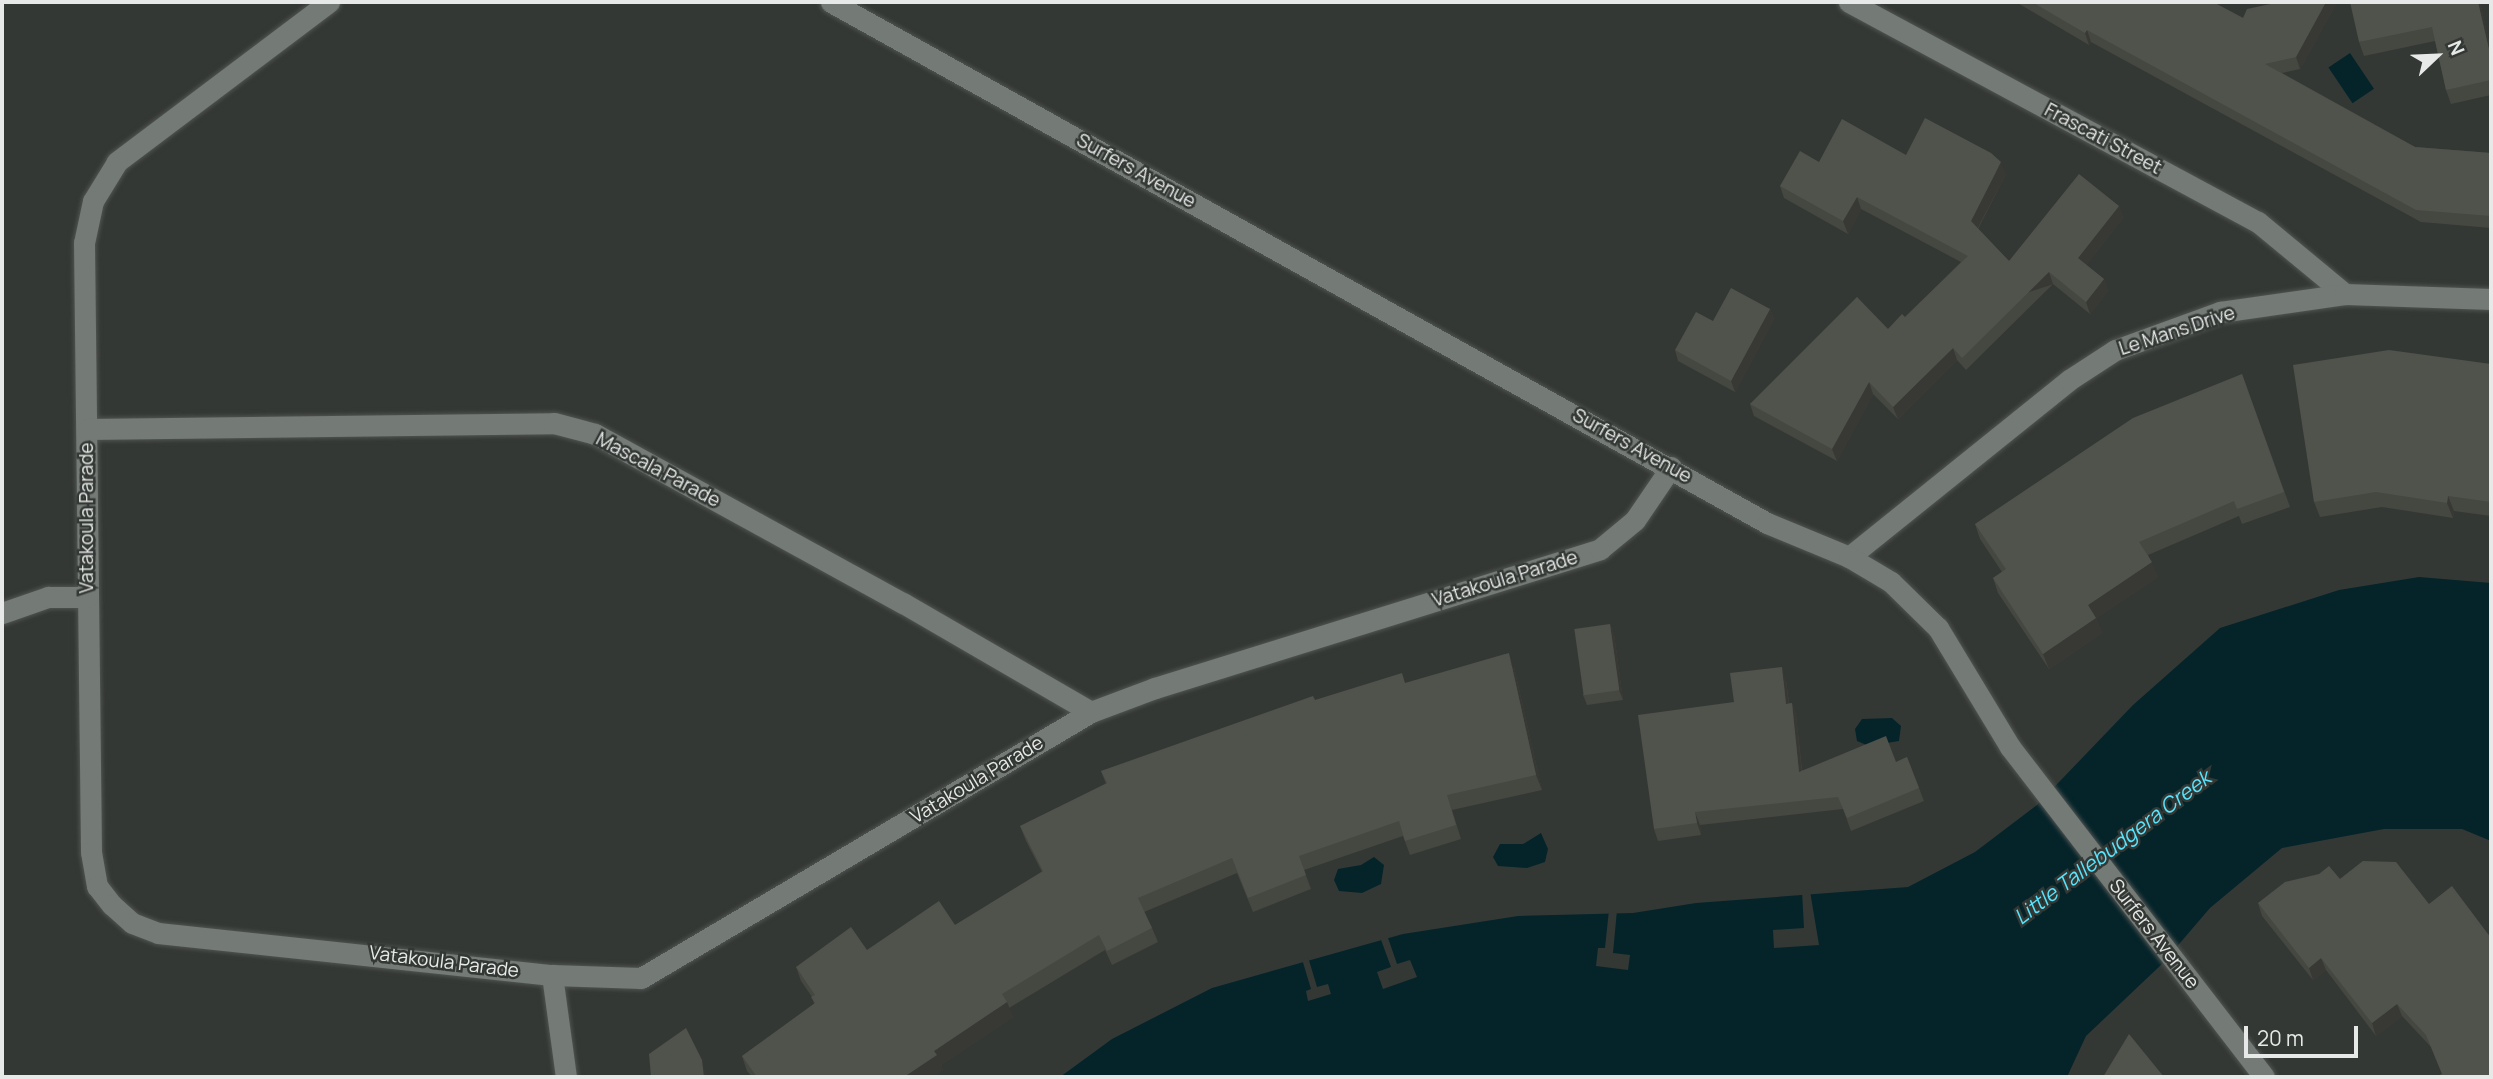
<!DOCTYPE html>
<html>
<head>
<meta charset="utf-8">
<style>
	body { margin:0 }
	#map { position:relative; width:2493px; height:1079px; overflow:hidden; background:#343835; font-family:Manrope,sans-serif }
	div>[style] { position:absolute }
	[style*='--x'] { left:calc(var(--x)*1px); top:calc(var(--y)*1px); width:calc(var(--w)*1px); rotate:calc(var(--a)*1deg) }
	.water>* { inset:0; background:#05242a; transform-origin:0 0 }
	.pier>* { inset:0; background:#343835 }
	.roads { filter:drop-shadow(0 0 2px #505451) drop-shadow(0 0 2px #505451) }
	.street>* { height:21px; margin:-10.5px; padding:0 10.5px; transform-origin:10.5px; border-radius:10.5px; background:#747a76 }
	.secondary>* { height:21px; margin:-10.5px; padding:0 10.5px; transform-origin:10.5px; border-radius:10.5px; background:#747a76 }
	.wall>* { inset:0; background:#454741 }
	.shaded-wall>* { inset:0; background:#383935; transform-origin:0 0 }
	.building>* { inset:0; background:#50524c; transform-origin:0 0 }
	span { translate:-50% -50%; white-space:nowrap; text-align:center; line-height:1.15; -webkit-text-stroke:5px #343835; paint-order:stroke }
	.street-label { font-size:19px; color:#e6e9e7 }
	.water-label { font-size:21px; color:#57e4fd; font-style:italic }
	.frame { position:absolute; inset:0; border:4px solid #e6e9e7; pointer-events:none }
	.north { position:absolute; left:2402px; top:21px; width:70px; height:70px; -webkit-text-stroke:5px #343835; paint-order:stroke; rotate:67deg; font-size:19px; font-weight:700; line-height:28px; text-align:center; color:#e6e9e7 }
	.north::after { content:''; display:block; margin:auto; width:24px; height:32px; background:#e6e9e7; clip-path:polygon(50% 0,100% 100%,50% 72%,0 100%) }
	.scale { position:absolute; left:2244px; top:1026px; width:114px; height:32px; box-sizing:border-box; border:4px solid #e6e9e7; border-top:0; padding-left:9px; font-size:21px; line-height:24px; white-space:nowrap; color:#e6e9e7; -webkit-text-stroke:5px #343835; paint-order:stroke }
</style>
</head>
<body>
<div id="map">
	<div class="water">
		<i style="left:2350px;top:53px;width:43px;height:26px;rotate:56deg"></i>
		<i style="clip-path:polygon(2419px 577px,2491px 583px,2491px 841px,2462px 829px,2384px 829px,2282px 848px,2210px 908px,2162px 964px,2086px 1036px,2067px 1077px,1060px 1077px,1112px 1039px,1212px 988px,1403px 934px,1518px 916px,1633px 913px,1696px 903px,1908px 887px,1975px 852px,2037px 805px,2133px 705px,2220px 628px,2339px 590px)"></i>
		<i style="clip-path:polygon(1892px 718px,1901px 726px,1899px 741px,1869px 746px,1857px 741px,1855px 729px,1862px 719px)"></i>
		<i style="clip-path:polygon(1541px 833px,1548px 849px,1545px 862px,1527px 868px,1498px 866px,1493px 857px,1500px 844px,1523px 844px)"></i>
		<i style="clip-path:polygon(1374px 857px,1384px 865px,1381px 884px,1362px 893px,1339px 891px,1334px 880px,1338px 869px,1361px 865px)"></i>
	</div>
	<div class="pier">
		<i style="clip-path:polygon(1802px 891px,1810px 891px,1819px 945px,1774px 948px,1773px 930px,1804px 928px)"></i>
		<i style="clip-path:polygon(1609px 910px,1617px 910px,1613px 953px,1630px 955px,1628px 970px,1596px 966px,1598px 948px,1605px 948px)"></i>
		<i style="clip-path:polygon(1387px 935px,1397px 964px,1410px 960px,1417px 977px,1383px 989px,1377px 972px,1391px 967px,1380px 937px)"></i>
		<i style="clip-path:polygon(1308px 957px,1317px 987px,1328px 984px,1331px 994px,1308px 1001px,1306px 991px,1311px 989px,1302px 959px)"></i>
	</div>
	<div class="roads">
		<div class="street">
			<i style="--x:329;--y:2;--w:266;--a:143"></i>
			<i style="--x:117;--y:162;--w:46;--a:121.6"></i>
			<i style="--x:93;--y:201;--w:43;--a:102.1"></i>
			<i style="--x:84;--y:243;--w:609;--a:89.34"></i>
			<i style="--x:91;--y:852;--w:35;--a:80"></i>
			<i style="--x:97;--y:886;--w:24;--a:52"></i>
			<i style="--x:112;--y:905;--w:27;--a:42"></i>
			<i style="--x:132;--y:923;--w:28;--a:21"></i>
			<i style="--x:158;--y:933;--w:396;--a:6.1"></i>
			<i style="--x:552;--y:975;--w:89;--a:1.9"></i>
			<i style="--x:641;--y:978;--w:523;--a:-30.59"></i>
			<i style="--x:1091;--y:712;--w:68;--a:-20.6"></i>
			<i style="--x:1155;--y:688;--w:466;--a:-17.3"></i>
			<i style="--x:1600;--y:549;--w:45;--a:-39.6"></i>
			<i style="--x:1635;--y:520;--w:64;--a:-55.8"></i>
			<i style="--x:1849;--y:2;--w:464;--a:28.3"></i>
			<i style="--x:2258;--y:222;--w:113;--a:39.6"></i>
			<i style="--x:88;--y:429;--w:466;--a:-0.7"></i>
			<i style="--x:554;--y:423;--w:42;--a:15"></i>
			<i style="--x:595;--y:434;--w:351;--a:28.8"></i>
			<i style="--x:903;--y:603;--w:217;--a:30.1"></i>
			<i style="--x:1849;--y:557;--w:282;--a:-38.8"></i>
			<i style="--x:2069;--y:380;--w:55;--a:-33.1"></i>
			<i style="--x:2115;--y:350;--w:112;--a:-19.9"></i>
			<i style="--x:2220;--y:312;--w:126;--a:-8.2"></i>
			<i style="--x:2345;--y:294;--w:146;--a:2"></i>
			<i style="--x:2;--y:613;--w:49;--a:-19.2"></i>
			<i style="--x:48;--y:597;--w:39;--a:0"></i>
			<i style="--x:552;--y:975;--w:103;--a:82.2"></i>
		</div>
		<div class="secondary">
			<i style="--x:831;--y:2;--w:1071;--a:29.1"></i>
			<i style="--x:1767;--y:523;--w:89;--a:22.5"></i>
			<i style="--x:1849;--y:557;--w:49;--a:30.8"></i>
			<i style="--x:1891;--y:582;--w:66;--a:44.4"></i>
			<i style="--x:1938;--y:628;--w:139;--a:58.8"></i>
			<i style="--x:2010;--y:747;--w:416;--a:52.4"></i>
		</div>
	</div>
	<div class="wall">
		<i style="clip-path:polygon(2016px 2px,2213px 2px,2243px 18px,2280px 2px,2337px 2px,2300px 69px,2282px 73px,2415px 147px,2491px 153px,2491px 228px,2421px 222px,2091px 42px,2089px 45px)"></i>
		<i style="clip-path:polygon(2480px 2px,2491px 51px,2491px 95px,2451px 104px,2446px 90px,2435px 41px,2364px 56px,2359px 42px)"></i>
		<i style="clip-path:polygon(1906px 155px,2006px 174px,1978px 229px,2009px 261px,2119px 206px,2123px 218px,2086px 265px,2104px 279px,2108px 291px,2090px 314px,2053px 284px,1966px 370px,1957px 360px,1898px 419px,1873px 394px,1837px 461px,1754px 416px,1750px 404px,1888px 329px,1905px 317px,1961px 262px,1861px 209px,1848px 234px,1784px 198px,1780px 186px,1819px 162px)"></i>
		<i style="clip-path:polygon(1770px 309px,1774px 319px,1735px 392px,1678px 361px,1675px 350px,1713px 321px)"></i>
		<i style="clip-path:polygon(2491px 364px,2491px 516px,2454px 511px,2453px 518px,2382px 507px,2320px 517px,2314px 502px)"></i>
		<i style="clip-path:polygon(2242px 374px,2290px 507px,2242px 524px,2239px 516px,2148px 555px,2158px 577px,2096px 618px,2102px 633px,2049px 669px,1998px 593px,1993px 578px,2002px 572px,1980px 539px,1975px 524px)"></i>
		<i style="clip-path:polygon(1610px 624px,1614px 634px,1623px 700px,1587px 705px,1583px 695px)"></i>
		<i style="clip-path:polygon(1514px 667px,1542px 790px,1452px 810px,1461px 839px,1410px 855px,1403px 836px,1304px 870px,1311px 889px,1253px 912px,1237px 873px,1144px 912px,1152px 928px,1158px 942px,1112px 965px,1105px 950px,1009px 1008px,1013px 1017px,941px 1065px,943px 1070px,932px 1077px,752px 1077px,747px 1071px,742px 1056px,814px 1004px,812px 997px,801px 981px,796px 967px,867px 950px,955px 925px,1042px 872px,1026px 841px,1020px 826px,1106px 784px,1101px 771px,1315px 700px,1405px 683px)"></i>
		<i style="clip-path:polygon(1786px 680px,1789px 703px,1792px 703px,1796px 715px,1802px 770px,1896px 762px,1907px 757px,1924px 801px,1851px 831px,1843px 809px,1700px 825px,1701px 835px,1658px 841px,1654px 829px,1734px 702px)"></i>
		<i style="clip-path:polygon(2363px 861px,2442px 1074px,2431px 1047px,2402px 1016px,2376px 1036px,2326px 970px,2313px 980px,2262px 916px,2258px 903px,2340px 879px)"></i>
	</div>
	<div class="shaded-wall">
		<i style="clip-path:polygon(2326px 2px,2337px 2px,2300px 69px,2296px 57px)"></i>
		<i style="clip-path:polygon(2478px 2px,2480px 2px,2491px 51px,2491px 58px)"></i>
		<i style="clip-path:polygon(2087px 30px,2091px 42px,2089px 45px,2085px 33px)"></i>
		<i style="clip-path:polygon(2001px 162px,2006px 174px,1975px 233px,1971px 221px)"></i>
		<i style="clip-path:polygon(1857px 197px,1861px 209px,1848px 234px,1843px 221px)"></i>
		<i style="clip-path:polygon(2119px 206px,2123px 218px,2082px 270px,2078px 258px)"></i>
		<i style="left:2049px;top:272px;width:13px;height:122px;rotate:72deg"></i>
		<i style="clip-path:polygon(2104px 279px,2108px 291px,2090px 314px,2086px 302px)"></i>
		<i style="clip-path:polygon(1770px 309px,1774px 319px,1735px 392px,1731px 381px)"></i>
		<i style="clip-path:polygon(1953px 348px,1957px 360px,1898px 419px,1893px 407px)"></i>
		<i style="clip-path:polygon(1869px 382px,1873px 394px,1837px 461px,1832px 449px)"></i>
		<i style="clip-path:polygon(2448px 496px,2454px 511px,2453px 518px,2447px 503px)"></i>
		<i style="clip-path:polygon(2152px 562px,2158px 577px,2096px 618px,2102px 633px,2049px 669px,2043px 654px,2088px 605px)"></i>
		<i style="clip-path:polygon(1610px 624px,1614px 634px,1623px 700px,1619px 690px)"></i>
		<i style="clip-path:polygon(1509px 653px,1514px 667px,1542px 790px,1536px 775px)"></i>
		<i style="clip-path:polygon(1782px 667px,1786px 680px,1790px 716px,1786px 704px)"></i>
		<i style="clip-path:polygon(1792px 703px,1796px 715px,1803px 784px,1799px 772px)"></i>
		<i style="clip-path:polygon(1695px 812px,1700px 825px,1701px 835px,1697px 823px)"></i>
		<i style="clip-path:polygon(2321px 958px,2326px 970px,2313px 980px,2309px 968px)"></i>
		<i style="clip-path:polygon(1007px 1002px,1013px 1017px,941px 1065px,943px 1070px,932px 1077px,904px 1077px,934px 1051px)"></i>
		<i style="clip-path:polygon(2397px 1004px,2402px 1016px,2376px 1036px,2372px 1023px)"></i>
		<i style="clip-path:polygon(702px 1060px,706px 1073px,707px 1077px,704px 1077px)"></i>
	</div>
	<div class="building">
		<i style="clip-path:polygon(2032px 2px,2213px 2px,2243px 18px,2247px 9px,2280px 2px,2326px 2px,2296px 57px,2265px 64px,2415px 147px,2491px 153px,2491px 216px,2416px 210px,2087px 30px,2085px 33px)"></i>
		<i style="clip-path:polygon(2350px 2px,2478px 2px,2491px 58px,2491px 80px,2446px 90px,2432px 27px,2359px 42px)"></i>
		<i style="clip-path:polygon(1925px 118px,1991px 153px,2001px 162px,1971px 221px,2009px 261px,2079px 174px,2119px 206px,2078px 258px,2104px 279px,2086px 302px,2049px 272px,1962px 358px,1953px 348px,1893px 407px,1869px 382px,1832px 449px,1750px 404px,1857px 297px,1888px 329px,1902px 314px,1905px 317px,1968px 256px,1857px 197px,1843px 221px,1780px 186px,1800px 151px,1819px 162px,1842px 119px,1906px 155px)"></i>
		<i style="clip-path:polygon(1731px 288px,1770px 309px,1731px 381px,1675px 350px,1696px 312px,1713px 321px)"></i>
		<i style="clip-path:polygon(2389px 350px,2491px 364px,2491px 502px,2448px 496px,2447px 503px,2376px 492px,2314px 502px,2293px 365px)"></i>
		<i style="clip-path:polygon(2242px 374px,2284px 492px,2237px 509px,2234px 501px,2139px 542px,2152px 562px,2088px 605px,2096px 618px,2043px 654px,1993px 578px,2006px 569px,1975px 524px,2133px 418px)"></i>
		<i style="left:1610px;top:624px;width:67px;height:36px;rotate:82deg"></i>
		<i style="clip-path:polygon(1509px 653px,1536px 775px,1447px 795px,1456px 825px,1405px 841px,1399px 821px,1299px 856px,1306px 875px,1248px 898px,1232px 858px,1138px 898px,1152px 928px,1107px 951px,1099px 935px,1002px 994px,1007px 1002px,934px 1051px,937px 1055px,904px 1077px,757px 1077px,742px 1056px,815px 1003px,811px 997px,815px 995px,796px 967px,851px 927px,867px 950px,939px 901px,955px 925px,1043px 871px,1020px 826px,1107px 783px,1101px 771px,1313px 696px,1315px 700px,1402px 673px,1405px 683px)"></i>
		<i style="clip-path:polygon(1782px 667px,1786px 704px,1792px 703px,1799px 772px,1886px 736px,1896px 762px,1907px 757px,1919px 788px,1847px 818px,1838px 797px,1695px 812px,1697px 823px,1654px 829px,1638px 715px,1734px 702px,1730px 673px)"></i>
		<i style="clip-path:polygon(2363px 861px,2396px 862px,2429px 904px,2452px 886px,2491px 938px,2491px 1077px,2438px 1077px,2437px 1076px,2442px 1074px,2426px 1035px,2397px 1004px,2372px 1023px,2321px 958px,2309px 968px,2258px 903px,2285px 882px,2319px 874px,2329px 866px,2340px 879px)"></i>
		<i style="clip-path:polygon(686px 1028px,702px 1060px,704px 1077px,651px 1077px,649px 1054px)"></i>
		<i style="clip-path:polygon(2129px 1034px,2164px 1077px,2103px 1077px)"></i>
	</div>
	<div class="street-label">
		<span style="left:2103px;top:139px;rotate:28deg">Frascati Street</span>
		<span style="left:1136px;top:171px;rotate:29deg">Surfers Avenue</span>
		<span style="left:2177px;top:331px;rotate:-18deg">Le Mans Drive</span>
		<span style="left:1632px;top:446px;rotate:29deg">Surfers Avenue</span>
		<span style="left:658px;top:470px;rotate:28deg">Mascala Parade</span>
		<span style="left:87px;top:518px;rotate:-90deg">Vatakoula Parade</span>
		<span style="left:1505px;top:579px;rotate:-17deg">Vatakoula Parade</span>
		<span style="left:977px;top:780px;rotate:-31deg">Vatakoula Parade</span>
		<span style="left:2154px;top:934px;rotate:52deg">Surfers Avenue</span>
		<span style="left:444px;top:962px;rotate:7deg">Vatakoula Parade</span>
	</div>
	<div class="water-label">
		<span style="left:2112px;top:847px;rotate:-37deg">Little Tallebudgera Creek</span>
	</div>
	<div class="frame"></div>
	<div class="north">N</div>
	<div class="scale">20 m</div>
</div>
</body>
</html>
